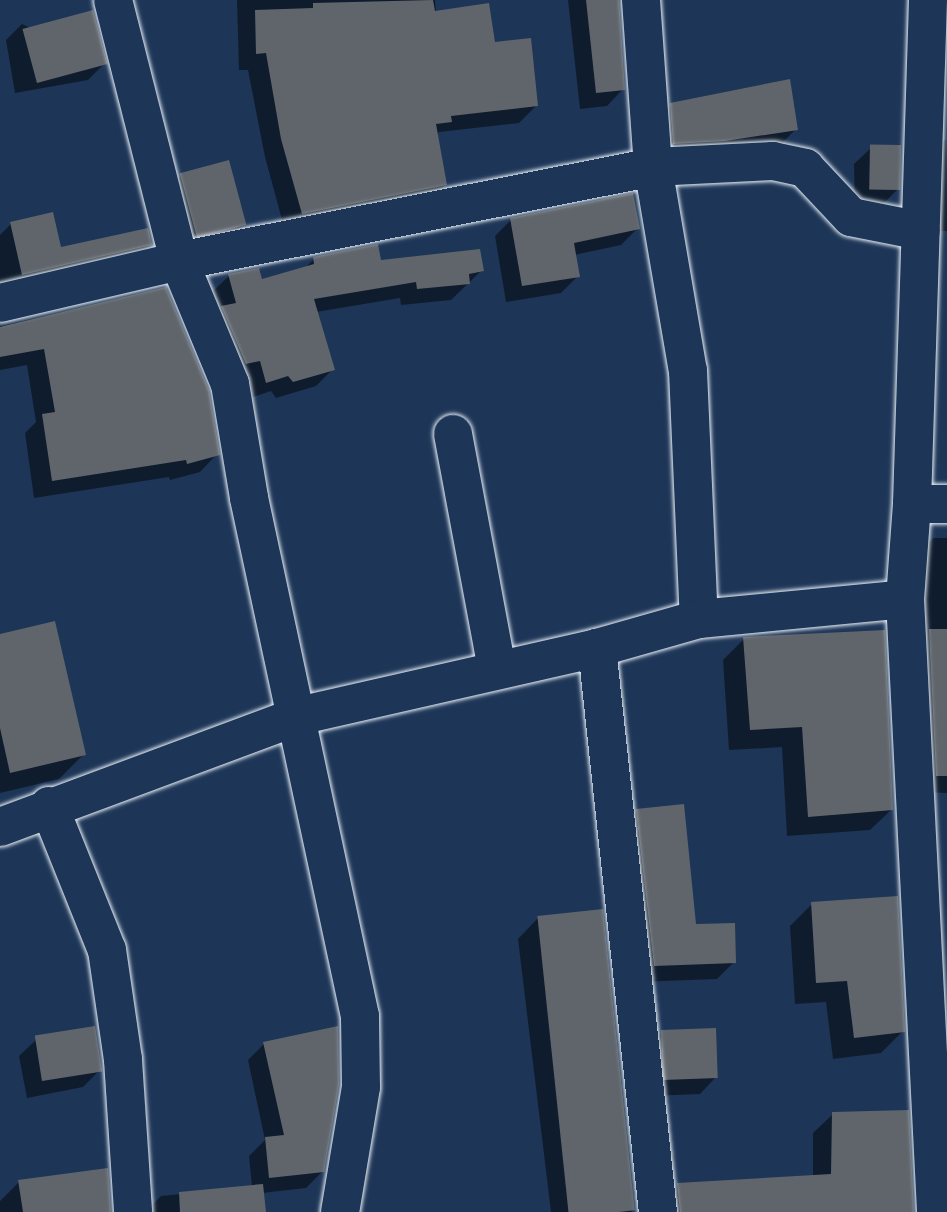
<!DOCTYPE html>
<html>
<head>
<meta charset="utf-8">
<style>
	body { margin:0 }
	#map { position:relative; width:947px; height:1212px; overflow:hidden; background:#1d3557; font-family:Mynerve,sans-serif }
	div>[style] { position:absolute }
	[style*='--x'] { left:calc(var(--x)*1px); top:calc(var(--y)*1px); width:calc(var(--w)*1px); rotate:calc(var(--a)*1deg) }
	.shadow>* { inset:0; background:#0007 }
	.building>* { inset:0; background:#60656b; transform-origin:0 0 }
	.roads { filter:drop-shadow(0 0 2px #e8f1f8) drop-shadow(0 0 2px #e8f1f8) }
	.minor>* { height:38px; margin:-19px; padding:0 19px; transform-origin:19px; border-radius:19px; background:#1d3557 }
	span { translate:-50% -50%; white-space:nowrap; text-align:center; line-height:1.15; -webkit-text-stroke:6px #1d3557; paint-order:stroke }
</style>
</head>
<body>
<div id="map">
	<div class="shadow">
		<i style="clip-path:polygon(237px 0,435px 0,436px 13px,494px 45px,536px 106px,519px 123px,439px 132px,436px 135px,445px 185px,427px 202px,285px 231px,265px 157px,248px 70px,239px 70px)"></i>
		<i style="clip-path:polygon(568px 0,618px 0,623px 89px,607px 106px,580px 109px)"></i>
		<i style="clip-path:polygon(22px 24px,104px 64px,88px 80px,15px 93px,6px 40px)"></i>
		<i style="clip-path:polygon(671px 105px,796px 129px,781px 144px,659px 158px,657px 119px)"></i>
		<i style="clip-path:polygon(946px 139px,947px 231px,931px 231px,931px 155px)"></i>
		<i style="clip-path:polygon(871px 148px,898px 189px,881px 206px,855px 207px,854px 164px)"></i>
		<i style="clip-path:polygon(181px 176px,245px 224px,228px 241px,179px 251px,164px 192px)"></i>
		<i style="clip-path:polygon(511px 220px,638px 228px,621px 245px,574px 255px,578px 276px,561px 293px,506px 302px,495px 236px)"></i>
		<i style="clip-path:polygon(11px 224px,59px 249px,150px 244px,132px 262px,0 293px,0 235px)"></i>
		<i style="clip-path:polygon(314px 259px,379px 262px,481px 271px,451px 300px,401px 305px,400px 298px,316px 312px,333px 369px,316px 386px,276px 398px,271px 391px,250px 398px,212px 292px,229px 276px,261px 282px,303px 270px)"></i>
		<i style="clip-path:polygon(165px 289px,217px 454px,200px 472px,170px 480px,169px 477px,34px 498px,25px 433px,36px 422px,27px 365px,0 370px,0 326px)"></i>
		<i style="clip-path:polygon(933px 538px,947px 538px,947px 793px,920px 792px,916px 555px)"></i>
		<i style="clip-path:polygon(0 636px,83px 755px,59px 779px,0 793px)"></i>
		<i style="clip-path:polygon(744px 639px,891px 810px,870px 830px,787px 836px,782px 747px,729px 750px,723px 660px)"></i>
		<i style="clip-path:polygon(637px 811px,694px 926px,734px 962px,717px 979px,637px 982px,621px 827px)"></i>
		<i style="clip-path:polygon(812px 904px,903px 1031px,881px 1053px,833px 1059px,826px 1002px,795px 1004px,790px 926px)"></i>
		<i style="clip-path:polygon(538px 918px,634px 1209px,631px 1212px,551px 1212px,518px 939px)"></i>
		<i style="clip-path:polygon(661px 1033px,716px 1077px,700px 1094px,650px 1096px,645px 1049px)"></i>
		<i style="clip-path:polygon(36px 1040px,100px 1070px,83px 1087px,27px 1098px,19px 1056px)"></i>
		<i style="clip-path:polygon(264px 1044px,323px 1171px,306px 1188px,262px 1193px,264px 1212px,145px 1212px,161px 1196px,252px 1187px,249px 1156px,265px 1140px,248px 1060px)"></i>
		<i style="clip-path:polygon(833px 1114px,912px 1212px,659px 1212px,658px 1205px,678px 1185px,813px 1177px,813px 1133px)"></i>
		<i style="clip-path:polygon(19px 1182px,110px 1212px,0 1212px,0 1201px)"></i>
	</div>
	<div class="building">
		<i style="clip-path:polygon(433px 0,435px 11px,489px 3px,495px 42px,531px 38px,538px 106px,451px 116px,452px 122px,436px 124px,447px 185px,302px 214px,281px 139px,266px 53px,256px 54px,255px 10px,313px 8px,313px 3px)"></i>
		<i style="clip-path:polygon(586px 0,619px 0,625px 90px,596px 93px)"></i>
		<i style="left:93px;top:10px;width:56px;height:73px;rotate:75deg"></i>
		<i style="clip-path:polygon(790px 79px,798px 130px,725px 141px,673px 144px,670px 103px)"></i>
		<i style="left:901px;top:145px;width:45px;height:31px;rotate:91deg"></i>
		<i style="left:229px;top:160px;width:67px;height:51px;rotate:75deg"></i>
		<i style="clip-path:polygon(633px 193px,640px 229px,574px 243px,580px 277px,522px 286px,510px 218px)"></i>
		<i style="clip-path:polygon(53px 212px,61px 247px,148px 228px,152px 245px,22px 275px,10px 222px)"></i>
		<i style="clip-path:polygon(378px 244px,381px 260px,480px 249px,484px 271px,469px 274px,470px 284px,417px 289px,416px 282px,314px 299px,335px 370px,293px 382px,288px 376px,266px 383px,260px 361px,246px 364px,221px 306px,236px 303px,228px 274px,259px 268px,262px 279px,314px 264px,313px 257px)"></i>
		<i style="clip-path:polygon(166px 287px,209px 390px,220px 455px,187px 464px,186px 460px,52px 481px,42px 414px,55px 412px,44px 349px,0 357px,0 327px)"></i>
		<i style="clip-path:polygon(55px 621px,86px 755px,10px 773px,0 728px,0 634px)"></i>
		<i style="clip-path:polygon(929px 629px,947px 629px,947px 776px,936px 776px)"></i>
		<i style="clip-path:polygon(885px 630px,893px 810px,808px 817px,802px 727px,750px 730px,743px 637px)"></i>
		<i style="clip-path:polygon(684px 804px,696px 924px,735px 923px,736px 963px,654px 966px,636px 809px)"></i>
		<i style="clip-path:polygon(898px 896px,905px 1032px,854px 1038px,847px 981px,816px 983px,811px 902px)"></i>
		<i style="left:603px;top:909px;width:303px;height:66px;rotate:84deg"></i>
		<i style="left:95px;top:1026px;width:46px;height:61px;rotate:81deg"></i>
		<i style="clip-path:polygon(338px 1026px,339px 1085px,324px 1172px,269px 1178px,265px 1137px,284px 1135px,263px 1042px)"></i>
		<i style="left:716px;top:1028px;width:50px;height:55px;rotate:88deg"></i>
		<i style="clip-path:polygon(909px 1110px,914px 1212px,680px 1212px,677px 1183px,831px 1174px,832px 1112px)"></i>
		<i style="clip-path:polygon(108px 1168px,111px 1212px,23px 1212px,18px 1180px)"></i>
		<i style="clip-path:polygon(263px 1184px,266px 1212px,180px 1212px,179px 1192px)"></i>
	</div>
	<div class="roads">
		<div class="minor">
			<i style="--x:113;--y:0;--w:269;--a:75.8"></i>
			<i style="--x:179;--y:261;--w:133;--a:67.5"></i>
			<i style="--x:230;--y:384;--w:116;--a:80.5"></i>
			<i style="--x:249;--y:498;--w:530;--a:77.91"></i>
			<i style="--x:360;--y:1016;--w:71;--a:89.2"></i>
			<i style="--x:361;--y:1087;--w:127;--a:99.5"></i>
			<i style="--x:641;--y:0;--w:167;--a:85.9"></i>
			<i style="--x:653;--y:167;--w:207;--a:80.3"></i>
			<i style="--x:688;--y:371;--w:248;--a:87.5"></i>
			<i style="--x:928;--y:0;--w:504;--a:91.82"></i>
			<i style="--x:912;--y:504;--w:95;--a:94.2"></i>
			<i style="--x:905;--y:599;--w:614;--a:87.1"></i>
			<i style="--x:0;--y:303;--w:184;--a:-13.2"></i>
			<i style="--x:179;--y:261;--w:483;--a:-11.2"></i>
			<i style="--x:653;--y:167;--w:120;--a:-2.9"></i>
			<i style="--x:773;--y:161;--w:33;--a:12"></i>
			<i style="--x:805;--y:168;--w:67;--a:46.8"></i>
			<i style="--x:851;--y:217;--w:71;--a:11.3"></i>
			<i style="--x:453;--y:434;--w:240;--a:79.4"></i>
			<i style="--x:912;--y:504;--w:35;--a:0"></i>
			<i style="--x:597;--y:648;--w:567;--a:83.83"></i>
			<i style="--x:49;--y:806;--w:155;--a:68.1"></i>
			<i style="--x:107;--y:950;--w:111;--a:81.7"></i>
			<i style="--x:123;--y:1060;--w:152;--a:86.2"></i>
			<i style="--x:0;--y:827;--w:318;--a:-20.4"></i>
			<i style="--x:298;--y:716;--w:307;--a:-12.8"></i>
			<i style="--x:597;--y:648;--w:106;--a:-15.9"></i>
			<i style="--x:699;--y:619;--w:207;--a:-5.5"></i>
		</div>
	</div>
</div>
</body>
</html>
